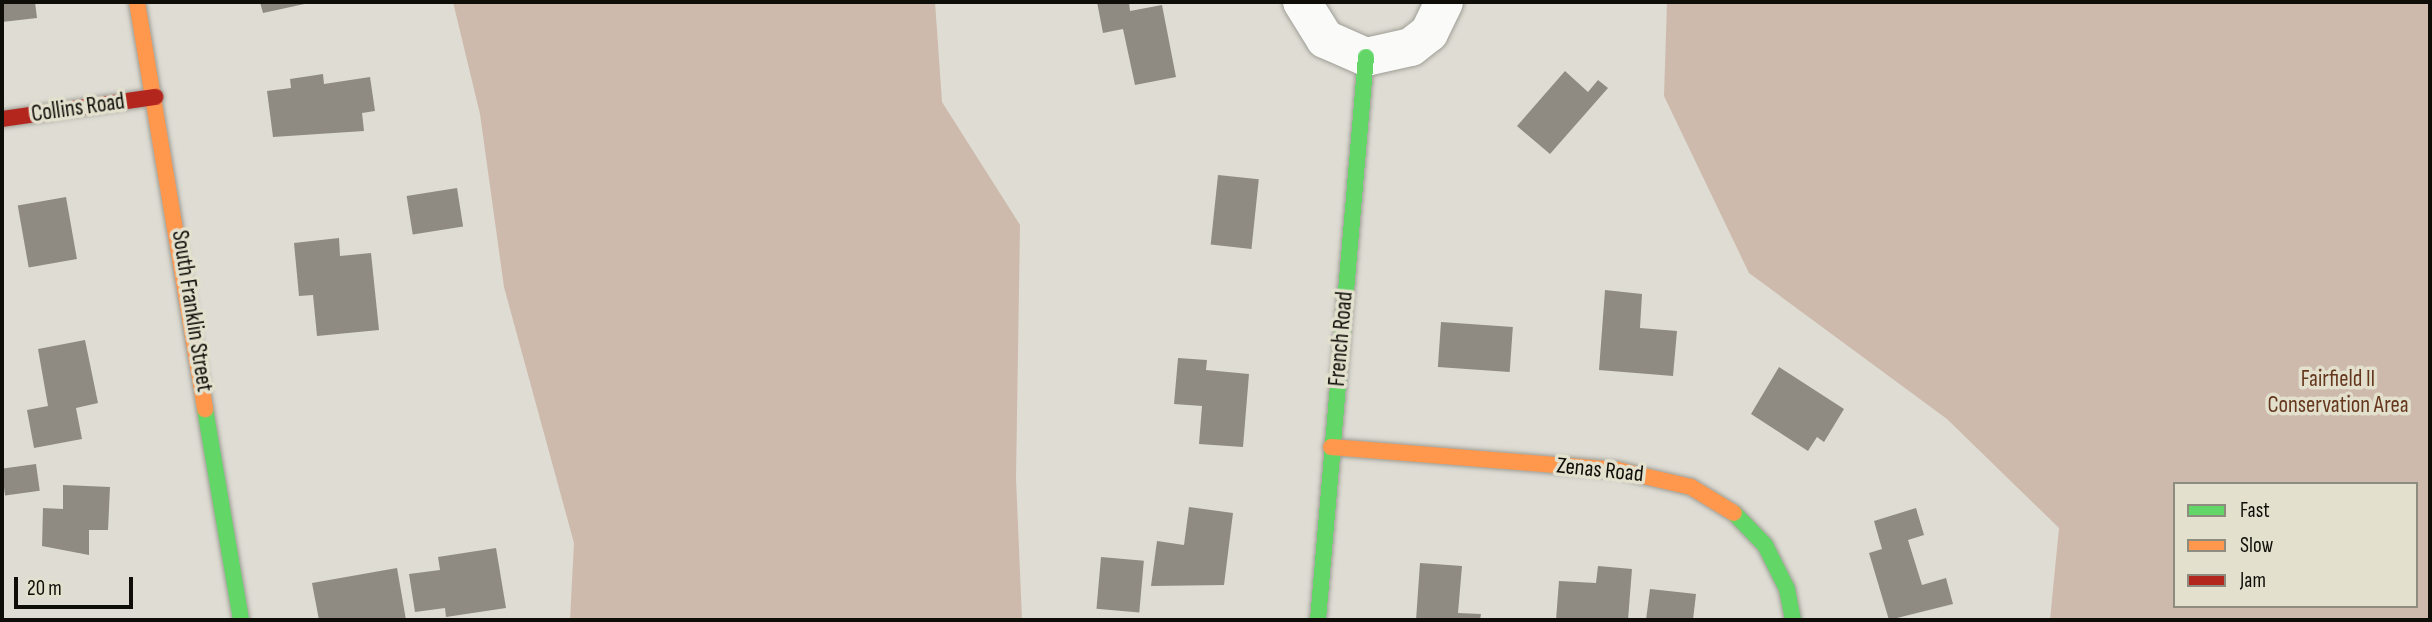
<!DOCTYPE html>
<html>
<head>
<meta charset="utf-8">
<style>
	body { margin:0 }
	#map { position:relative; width:2432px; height:622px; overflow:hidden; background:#dedcd3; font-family:"Sofia Sans Condensed",sans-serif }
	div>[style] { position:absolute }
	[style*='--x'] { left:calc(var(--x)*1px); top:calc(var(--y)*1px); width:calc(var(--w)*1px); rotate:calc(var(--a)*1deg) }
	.forest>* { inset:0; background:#cdbaac }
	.building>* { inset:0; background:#8f8b82; transform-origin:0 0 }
	.roads { filter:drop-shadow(0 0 2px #9f9e96) drop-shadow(0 0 2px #9f9e96) }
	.street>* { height:38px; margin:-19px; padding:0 19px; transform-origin:19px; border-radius:19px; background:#fafaf8 }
	.fast>* { height:16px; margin:-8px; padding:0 8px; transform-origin:8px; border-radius:8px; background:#63d668 }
	.slow>* { height:16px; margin:-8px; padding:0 8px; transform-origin:8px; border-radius:8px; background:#ff974d }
	.jam>* { height:16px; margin:-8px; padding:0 8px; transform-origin:8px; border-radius:8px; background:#b3261e }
	span { translate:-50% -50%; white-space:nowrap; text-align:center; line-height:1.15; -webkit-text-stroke:7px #e3e0ce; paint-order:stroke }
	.street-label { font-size:23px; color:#0e0d07 }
	.park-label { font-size:23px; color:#65371d }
	.frame { position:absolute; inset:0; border:4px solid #0e0d07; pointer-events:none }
	.legend { position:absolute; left:2173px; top:482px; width:245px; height:126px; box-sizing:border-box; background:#e3e0ce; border:2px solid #8e8c7e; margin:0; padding:9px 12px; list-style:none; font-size:21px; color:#0e0d07 }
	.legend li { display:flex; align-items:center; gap:14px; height:35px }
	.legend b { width:35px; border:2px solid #8e8c7e }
	.scale { position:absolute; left:14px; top:577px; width:119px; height:32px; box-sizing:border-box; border:4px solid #0e0d07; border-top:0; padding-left:9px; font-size:21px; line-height:24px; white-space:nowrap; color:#0e0d07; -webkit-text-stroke:5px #e3e0ce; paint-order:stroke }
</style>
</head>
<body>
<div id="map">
	<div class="forest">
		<i style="clip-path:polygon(453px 2px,935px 2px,942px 102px,1020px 225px,1016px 478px,1022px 620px,570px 620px,574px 543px,504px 287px,480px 114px)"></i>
		<i style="clip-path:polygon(evenodd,1667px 2px,2430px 2px,2430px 620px,2050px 620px,2059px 528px,1947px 419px,1749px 273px,1664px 96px,1667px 2px,2175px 484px,2416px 484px,2416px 606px,2175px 606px,2175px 484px)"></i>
	</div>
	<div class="building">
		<i style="clip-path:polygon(2px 2px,35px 2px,37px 18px,2px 22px)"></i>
		<i style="clip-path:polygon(260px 2px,308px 2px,309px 3px,263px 13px)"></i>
		<i style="clip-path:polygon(1097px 2px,1129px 2px,1130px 11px,1162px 5px,1176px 77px,1135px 85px,1123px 29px,1103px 33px)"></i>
		<i style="clip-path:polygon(1565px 71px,1588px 92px,1598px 80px,1608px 88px,1550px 154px,1517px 126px)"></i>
		<i style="clip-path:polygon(323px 74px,324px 84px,370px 77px,375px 111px,362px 113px,364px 131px,273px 137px,267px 91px,291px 88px,290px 79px)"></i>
		<i style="left:1218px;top:175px;width:41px;height:70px;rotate:6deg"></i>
		<i style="left:457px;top:188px;width:39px;height:51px;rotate:81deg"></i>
		<i style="left:66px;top:197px;width:63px;height:49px;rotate:80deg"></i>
		<i style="clip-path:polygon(339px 238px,340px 256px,371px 253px,379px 330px,317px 336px,313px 295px,299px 296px,294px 243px)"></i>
		<i style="clip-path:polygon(1605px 290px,1642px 294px,1640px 328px,1677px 331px,1673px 376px,1599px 370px)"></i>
		<i style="left:1441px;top:322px;width:72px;height:45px;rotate:4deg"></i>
		<i style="clip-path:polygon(85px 340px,98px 403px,76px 408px,82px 439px,34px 448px,27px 410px,48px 406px,38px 349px)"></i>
		<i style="clip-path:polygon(1178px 358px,1207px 360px,1206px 370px,1249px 374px,1243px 447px,1199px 444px,1202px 406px,1174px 404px)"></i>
		<i style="clip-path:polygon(1779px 367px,1844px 409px,1824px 442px,1817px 437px,1808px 451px,1751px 414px)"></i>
		<i style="left:36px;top:464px;width:27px;height:35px;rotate:82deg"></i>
		<i style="clip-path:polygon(63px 485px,110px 487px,108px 530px,89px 530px,89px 555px,42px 546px,43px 508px,63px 509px)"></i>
		<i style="clip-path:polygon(1189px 507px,1233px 513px,1224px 585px,1151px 586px,1157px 541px,1184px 545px)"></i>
		<i style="clip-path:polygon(1916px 508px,1924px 535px,1908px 540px,1922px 585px,1946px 578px,1953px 604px,1889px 620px,1869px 553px,1882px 549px,1874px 521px)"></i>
		<i style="clip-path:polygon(496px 548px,506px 608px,446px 617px,445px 608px,415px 612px,409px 574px,440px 570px,438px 557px)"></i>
		<i style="left:1101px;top:557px;width:43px;height:52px;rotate:5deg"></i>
		<i style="clip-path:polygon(1420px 563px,1462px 566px,1458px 613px,1481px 614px,1480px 620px,1416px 620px)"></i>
		<i style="clip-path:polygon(1598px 566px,1632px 569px,1628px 620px,1556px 620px,1559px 581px,1596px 583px)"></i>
		<i style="clip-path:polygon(397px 568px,406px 620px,319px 620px,312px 583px)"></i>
		<i style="clip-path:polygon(1650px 589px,1696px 594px,1693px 620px,1646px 620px)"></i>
	</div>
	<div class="roads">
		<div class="street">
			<i style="--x:1302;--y:2;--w:44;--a:58.1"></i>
			<i style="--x:1325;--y:39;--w:45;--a:23.7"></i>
			<i style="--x:1366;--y:57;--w:46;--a:-12.5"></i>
			<i style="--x:1411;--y:47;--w:23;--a:-38"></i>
			<i style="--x:1429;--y:33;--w:34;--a:-64"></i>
		</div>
		<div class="fast">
			<i style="--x:205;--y:409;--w:214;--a:80.3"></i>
			<i style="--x:1734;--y:513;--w:45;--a:45.9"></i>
			<i style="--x:1765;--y:545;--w:49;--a:63.4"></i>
			<i style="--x:1787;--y:589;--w:32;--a:79"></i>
			<i style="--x:1318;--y:620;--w:565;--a:-85.13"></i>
		</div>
		<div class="slow">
			<i style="--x:137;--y:2;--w:413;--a:80.5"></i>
			<i style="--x:1331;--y:447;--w:288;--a:4.6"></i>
			<i style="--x:1618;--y:470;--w:75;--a:13.1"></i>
			<i style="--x:1691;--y:487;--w:50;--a:31.2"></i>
		</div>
		<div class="jam">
			<i style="--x:2;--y:119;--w:155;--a:-8.2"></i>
		</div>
	</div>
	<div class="street-label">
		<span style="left:78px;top:108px;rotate:-8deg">Collins Road</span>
		<span style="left:192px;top:311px;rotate:81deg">South Franklin Street</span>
		<span style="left:1341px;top:339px;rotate:-85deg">French Road</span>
		<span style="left:1600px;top:470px;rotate:6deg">Zenas Road</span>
	</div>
	<div class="park-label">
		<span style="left:2338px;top:392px">Fairfield II<br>Conservation Area</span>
	</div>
	<div class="frame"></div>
	<ul class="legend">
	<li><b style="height:9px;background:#63d668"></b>Fast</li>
	<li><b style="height:9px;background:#ff974d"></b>Slow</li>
	<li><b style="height:9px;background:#b3261e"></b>Jam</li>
	</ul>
	<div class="scale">20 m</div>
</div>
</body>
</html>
